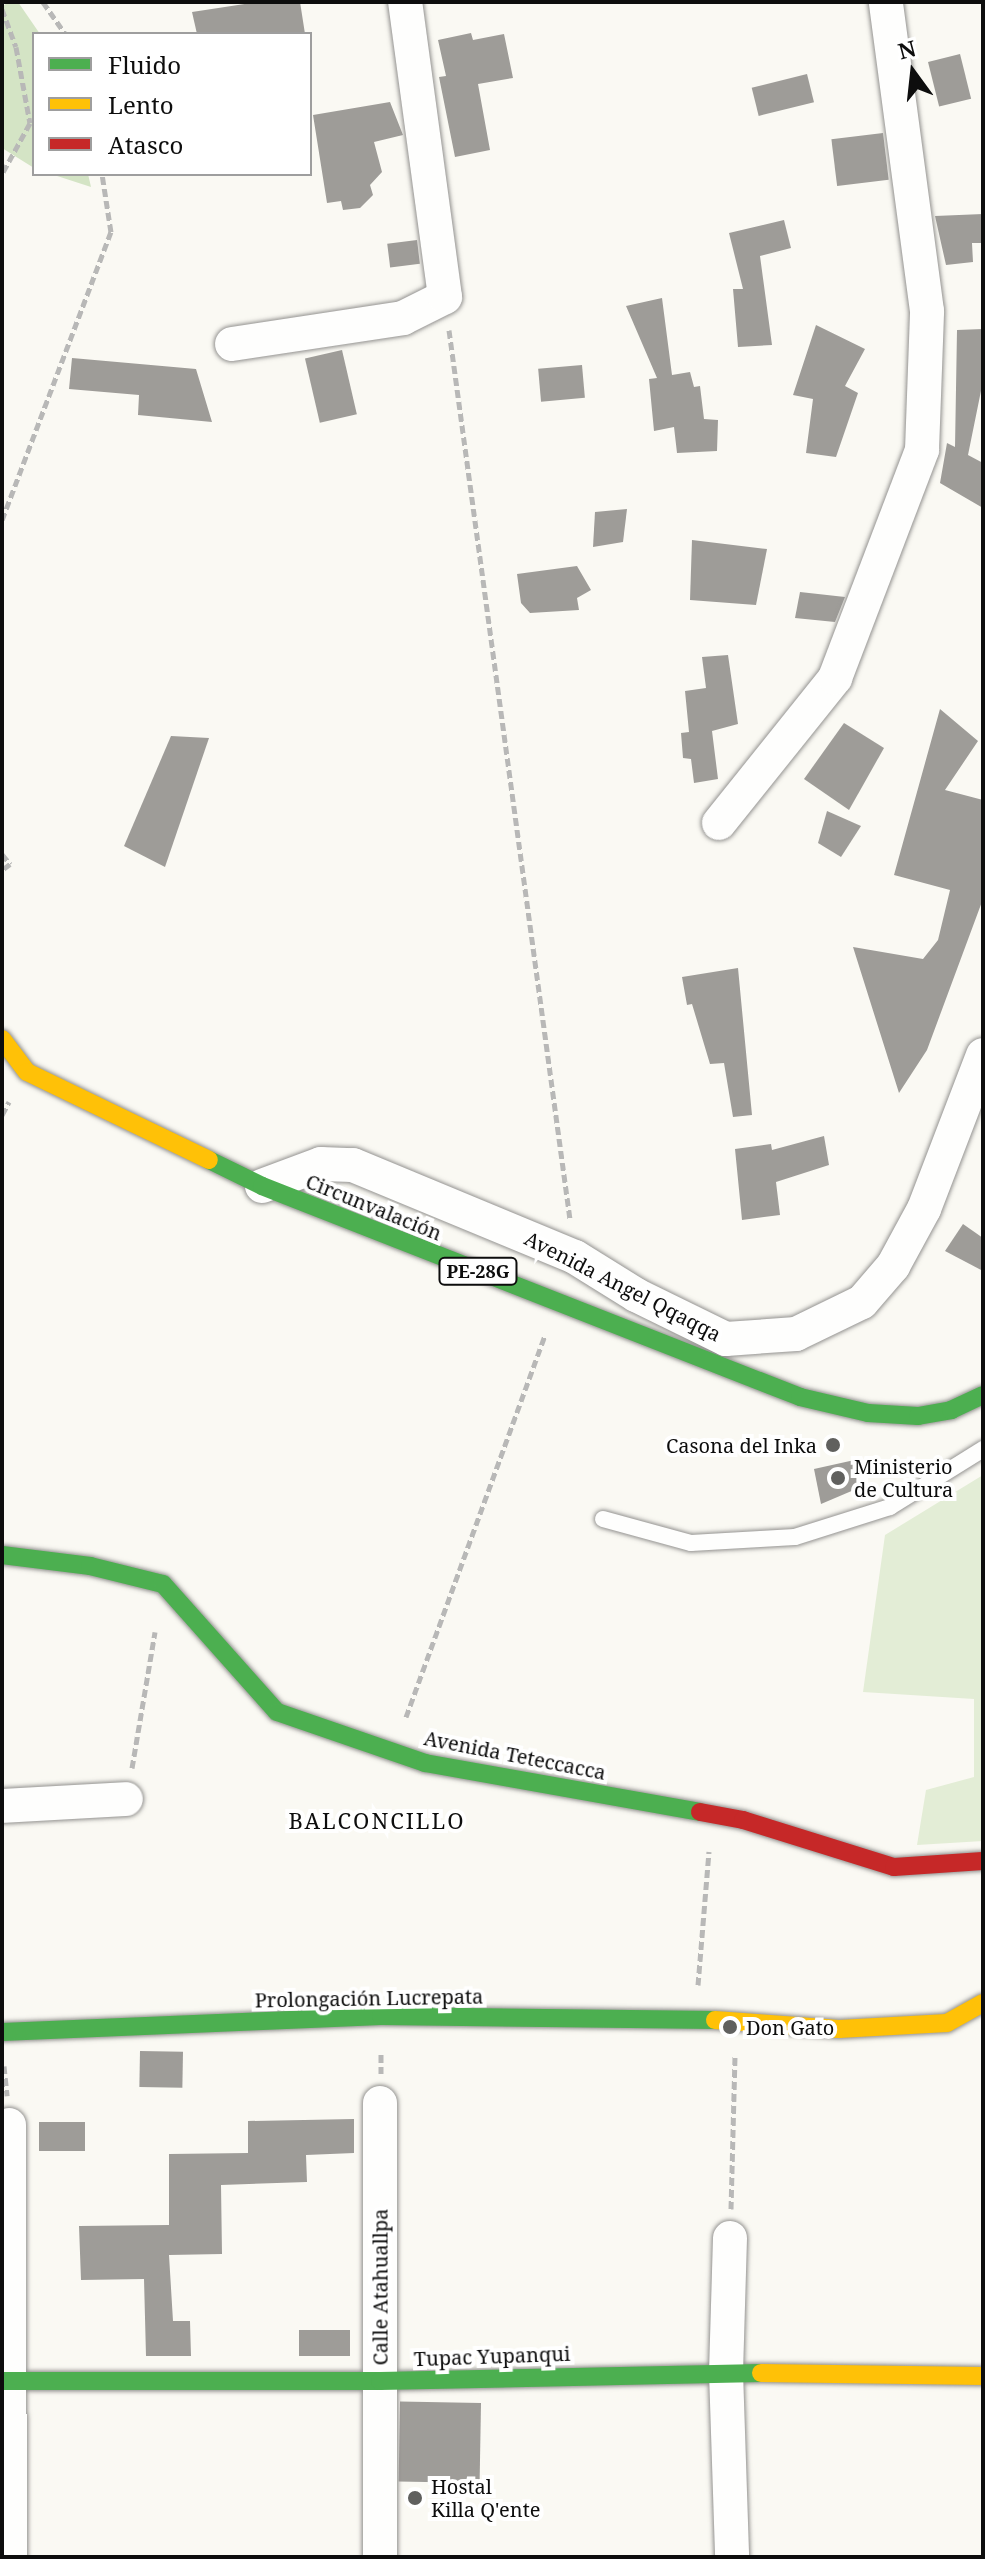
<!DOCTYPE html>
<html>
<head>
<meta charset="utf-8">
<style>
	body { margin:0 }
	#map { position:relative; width:985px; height:2559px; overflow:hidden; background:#faf9f3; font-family:"Noto Serif",serif }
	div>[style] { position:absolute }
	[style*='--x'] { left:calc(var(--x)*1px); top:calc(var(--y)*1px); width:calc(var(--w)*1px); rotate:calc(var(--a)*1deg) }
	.green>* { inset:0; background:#e3edd6 }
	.forest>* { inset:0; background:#d4e4c5 }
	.building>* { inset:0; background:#9e9c98; transform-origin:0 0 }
	.path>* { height:5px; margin-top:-2.5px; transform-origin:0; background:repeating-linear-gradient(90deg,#b8b8b7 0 8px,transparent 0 12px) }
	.roads { filter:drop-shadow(0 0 2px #949391) drop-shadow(0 0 2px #949391) }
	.lane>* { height:16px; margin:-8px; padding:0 8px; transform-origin:8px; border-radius:8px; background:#fefefd }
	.street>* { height:34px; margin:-17px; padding:0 17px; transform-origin:17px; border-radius:17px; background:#fefefd }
	.fast>* { height:18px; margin:-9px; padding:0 9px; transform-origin:9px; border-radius:9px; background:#4caf50 }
	.slow>* { height:18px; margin:-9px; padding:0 9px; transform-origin:9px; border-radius:9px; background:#ffc107 }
	.jam>* { height:18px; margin:-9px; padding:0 9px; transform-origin:9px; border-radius:9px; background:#c62828 }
	.dots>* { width:22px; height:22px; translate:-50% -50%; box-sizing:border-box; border:4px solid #fff; border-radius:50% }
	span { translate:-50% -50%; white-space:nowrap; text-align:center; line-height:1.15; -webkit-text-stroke:8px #fff; paint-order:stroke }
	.shield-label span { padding:2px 6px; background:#fff; border:2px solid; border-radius:6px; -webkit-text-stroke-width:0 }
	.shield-label { font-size:18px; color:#0d0d0d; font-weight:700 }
	.street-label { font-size:20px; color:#0d0d0d }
	.poi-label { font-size:20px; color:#0d0d0d }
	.right { translate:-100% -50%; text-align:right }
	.left { translate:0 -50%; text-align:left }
	.neighbourhood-label { font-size:22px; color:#0d0d0d; letter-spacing:2px }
	.frame { position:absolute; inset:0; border:4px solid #0d0d0d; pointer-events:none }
	.legend { position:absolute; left:32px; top:32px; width:280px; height:144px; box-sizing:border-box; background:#fff; border:2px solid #9e9e9e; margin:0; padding:10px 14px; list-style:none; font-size:24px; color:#0d0d0d }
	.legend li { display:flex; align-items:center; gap:16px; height:40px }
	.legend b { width:40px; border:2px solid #9e9e9e }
	.north { position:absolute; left:873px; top:32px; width:80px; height:80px; -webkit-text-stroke:6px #fff; paint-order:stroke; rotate:345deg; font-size:22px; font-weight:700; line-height:32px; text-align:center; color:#0d0d0d }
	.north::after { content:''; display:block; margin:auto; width:28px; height:36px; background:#0d0d0d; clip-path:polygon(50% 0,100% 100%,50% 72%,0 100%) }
</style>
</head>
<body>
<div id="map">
	<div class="green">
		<i style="clip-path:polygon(983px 1475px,983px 1841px,917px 1845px,926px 1790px,974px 1777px,974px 1699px,863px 1692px,885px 1535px)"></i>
	</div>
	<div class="forest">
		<i style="clip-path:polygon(8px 2px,18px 2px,40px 34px,34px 34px,34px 168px,2px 148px,2px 7px)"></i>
		<i style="clip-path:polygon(51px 174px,88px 174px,91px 187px)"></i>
	</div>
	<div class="building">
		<i style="clip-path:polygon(258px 2px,300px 2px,305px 34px,197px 34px,192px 12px)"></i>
		<i style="clip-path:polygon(471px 33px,473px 40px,504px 34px,513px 78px,478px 84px,490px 150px,455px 157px,439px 77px,446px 76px,438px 40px)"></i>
		<i style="left:960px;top:54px;width:46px;height:33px;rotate:76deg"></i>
		<i style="left:807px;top:74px;width:29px;height:57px;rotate:76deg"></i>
		<i style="clip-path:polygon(390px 102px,403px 135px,374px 142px,382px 172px,370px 185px,373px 195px,360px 208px,343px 210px,341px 201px,327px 203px,313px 115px)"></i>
		<i style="left:883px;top:133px;width:47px;height:52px;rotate:83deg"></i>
		<i style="clip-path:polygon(983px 214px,983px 243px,972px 243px,973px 262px,946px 265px,935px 216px)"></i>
		<i style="clip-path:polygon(784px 220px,791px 248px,760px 256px,772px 345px,738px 347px,733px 289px,743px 289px,729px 233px)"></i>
		<i style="left:417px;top:240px;width:24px;height:30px;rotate:83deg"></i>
		<i style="clip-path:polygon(662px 298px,672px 375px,690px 372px,694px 387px,700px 386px,704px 419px,718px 420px,717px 451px,677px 453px,674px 427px,654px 431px,649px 379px,657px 378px,626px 306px)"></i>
		<i style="clip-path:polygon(816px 325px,865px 349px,845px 386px,858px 393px,836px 457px,806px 453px,813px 399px,793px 395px)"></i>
		<i style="clip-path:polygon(983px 329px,983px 381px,968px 455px,983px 463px,983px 508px,940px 483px,947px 443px,955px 447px,957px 330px)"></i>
		<i style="left:342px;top:350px;width:66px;height:38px;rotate:77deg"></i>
		<i style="clip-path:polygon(72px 358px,196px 369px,212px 422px,138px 415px,139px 395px,69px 389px)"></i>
		<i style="left:582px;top:365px;width:33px;height:44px;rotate:85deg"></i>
		<i style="clip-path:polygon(627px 509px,623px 542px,593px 547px,595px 512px)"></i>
		<i style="clip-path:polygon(692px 540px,767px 549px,756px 605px,690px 600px)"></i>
		<i style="clip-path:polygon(577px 566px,591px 590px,577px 598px,579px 610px,530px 613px,521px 603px,517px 574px)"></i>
		<i style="clip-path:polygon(800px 592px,845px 597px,835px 622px,795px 618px)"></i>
		<i style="clip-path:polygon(728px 655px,738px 724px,712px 731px,718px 779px,694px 783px,691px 759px,683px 758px,681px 733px,689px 732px,685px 691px,706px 688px,702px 657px)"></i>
		<i style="clip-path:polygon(940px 709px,978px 741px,945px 790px,983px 800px,983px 899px,927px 1050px,899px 1093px,853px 947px,923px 959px,938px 940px,950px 890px,894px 875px)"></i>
		<i style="clip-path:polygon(844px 723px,884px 748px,849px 810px,804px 779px)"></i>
		<i style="clip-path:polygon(171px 736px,209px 738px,165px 867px,124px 846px)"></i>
		<i style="clip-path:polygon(827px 811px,861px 826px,841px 857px,818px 843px)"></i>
		<i style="clip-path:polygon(738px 968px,752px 1115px,733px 1117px,724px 1063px,710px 1064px,692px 1004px,687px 1005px,682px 977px)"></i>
		<i style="clip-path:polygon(824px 1136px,829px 1165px,776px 1182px,780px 1215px,742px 1220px,735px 1149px,771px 1144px,772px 1150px)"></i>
		<i style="clip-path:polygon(963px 1224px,983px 1238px,983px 1271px,945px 1251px)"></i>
		<i style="clip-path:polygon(859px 1459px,861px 1487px,821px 1504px,814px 1469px)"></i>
		<i style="left:140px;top:2051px;width:43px;height:36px;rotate:1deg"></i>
		<i style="clip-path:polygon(354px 2119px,354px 2153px,306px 2155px,307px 2182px,221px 2185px,222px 2254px,169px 2255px,173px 2321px,190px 2321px,191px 2356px,146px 2356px,144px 2279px,81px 2280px,79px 2226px,169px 2225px,169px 2154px,248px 2153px,248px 2121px)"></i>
		<i style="left:39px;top:2122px;width:46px;height:29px"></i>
		<i style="left:350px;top:2330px;width:26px;height:51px;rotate:90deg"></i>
		<i style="left:481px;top:2403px;width:80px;height:81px;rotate:91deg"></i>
	</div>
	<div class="path">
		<i style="--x:43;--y:2;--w:39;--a:55"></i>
		<i style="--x:2;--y:9;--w:40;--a:69.8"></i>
		<i style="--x:16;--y:47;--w:77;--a:79.6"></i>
		<i style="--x:30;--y:123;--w:58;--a:118.8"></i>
		<i style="--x:449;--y:330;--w:897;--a:82.25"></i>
		<i style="--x:2;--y:520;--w:308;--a:-69.3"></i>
		<i style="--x:111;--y:232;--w:59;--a:-98.8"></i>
		<i style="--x:2;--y:854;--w:13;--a:51"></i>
		<i style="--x:10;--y:864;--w:10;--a:143"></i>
		<i style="--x:2;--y:1115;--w:15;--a:-62"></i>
		<i style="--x:406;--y:1717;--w:406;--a:-70"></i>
		<i style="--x:132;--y:1768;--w:138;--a:-80.4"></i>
		<i style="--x:698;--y:1985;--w:134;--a:-85.3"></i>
		<i style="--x:4;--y:2066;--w:30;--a:84"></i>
		<i style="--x:381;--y:2074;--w:22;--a:-90"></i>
		<i style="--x:731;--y:2209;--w:154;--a:-88.5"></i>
	</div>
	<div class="roads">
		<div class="lane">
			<i style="--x:603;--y:1519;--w:91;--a:15.3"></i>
			<i style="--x:691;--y:1543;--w:104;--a:-3.3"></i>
			<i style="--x:795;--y:1537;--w:100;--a:-17.5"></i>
			<i style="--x:890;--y:1507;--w:110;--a:-31.9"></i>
		</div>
		<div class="street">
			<i style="--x:232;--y:344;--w:173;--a:-8.6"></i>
			<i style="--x:403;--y:318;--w:47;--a:-26.6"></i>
			<i style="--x:445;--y:297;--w:298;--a:-97.7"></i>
			<i style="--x:719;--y:823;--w:186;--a:-51.3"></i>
			<i style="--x:835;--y:678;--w:244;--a:-69.1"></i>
			<i style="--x:922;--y:450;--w:139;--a:-87.9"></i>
			<i style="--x:927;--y:311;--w:312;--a:-97.6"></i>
			<i style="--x:262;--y:1186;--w:63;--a:-20.4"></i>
			<i style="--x:321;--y:1164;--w:32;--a:2"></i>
			<i style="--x:353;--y:1165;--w:240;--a:22.5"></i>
			<i style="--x:575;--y:1257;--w:72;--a:31.9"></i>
			<i style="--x:636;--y:1295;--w:100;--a:26.1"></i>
			<i style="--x:726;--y:1339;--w:70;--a:-4.1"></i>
			<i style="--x:796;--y:1334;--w:73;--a:-25.9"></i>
			<i style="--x:862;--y:1302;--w:48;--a:-49.3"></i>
			<i style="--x:893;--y:1266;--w:65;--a:-61.5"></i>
			<i style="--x:924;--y:1209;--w:165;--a:-69"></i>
			<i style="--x:2;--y:1806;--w:124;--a:-3.2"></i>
			<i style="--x:9;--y:2125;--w:432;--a:89.9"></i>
			<i style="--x:730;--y:2238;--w:134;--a:91.7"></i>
			<i style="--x:726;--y:2372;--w:185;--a:88.1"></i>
			<i style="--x:380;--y:2557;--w:454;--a:-90"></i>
		</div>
		<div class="fast">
			<i style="--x:209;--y:1160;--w:59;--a:26.1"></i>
			<i style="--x:262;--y:1186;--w:578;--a:21.41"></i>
			<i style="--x:800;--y:1397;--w:70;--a:13.2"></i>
			<i style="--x:868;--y:1413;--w:50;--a:3.4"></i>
			<i style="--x:918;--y:1416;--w:34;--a:-10"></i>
			<i style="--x:951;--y:1410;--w:35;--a:-25"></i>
			<i style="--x:2;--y:1555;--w:89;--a:7.1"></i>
			<i style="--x:90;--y:1566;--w:75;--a:13.9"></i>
			<i style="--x:163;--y:1584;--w:171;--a:48.3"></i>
			<i style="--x:277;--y:1712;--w:157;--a:19"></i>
			<i style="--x:425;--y:1763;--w:279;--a:10.1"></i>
			<i style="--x:2;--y:2032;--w:379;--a:-2.4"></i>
			<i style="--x:381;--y:2016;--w:334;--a:0.7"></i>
			<i style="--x:2;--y:2381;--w:378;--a:0"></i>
			<i style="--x:380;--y:2381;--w:381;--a:-1.2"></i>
		</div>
		<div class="slow">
			<i style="--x:2;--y:1039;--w:41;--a:52.9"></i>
			<i style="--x:27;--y:1072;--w:202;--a:25.8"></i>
			<i style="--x:715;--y:2020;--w:124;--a:4.2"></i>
			<i style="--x:839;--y:2029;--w:108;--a:-3.2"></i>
			<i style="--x:947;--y:2023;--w:41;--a:-29.1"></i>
			<i style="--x:761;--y:2373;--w:222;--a:0.8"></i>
		</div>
		<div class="jam">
			<i style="--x:700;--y:1812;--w:44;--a:10.5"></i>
			<i style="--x:743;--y:1820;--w:158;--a:17.3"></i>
			<i style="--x:894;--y:1867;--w:89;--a:-3.9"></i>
		</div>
	</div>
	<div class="dots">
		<i style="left:833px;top:1445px;background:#60605e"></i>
		<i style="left:838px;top:1478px;background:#60605e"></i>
		<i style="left:730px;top:2027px;background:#60605e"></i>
		<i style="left:415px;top:2498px;background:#60605e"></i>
	</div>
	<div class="shield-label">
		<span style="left:478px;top:1271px">PE-28G</span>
	</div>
	<div class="street-label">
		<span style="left:374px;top:1207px;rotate:22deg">Circunvalación</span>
		<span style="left:623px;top:1286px;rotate:27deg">Avenida Angel Qqaqqa</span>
		<span style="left:515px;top:1755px;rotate:11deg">Avenida Teteccacca</span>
		<span style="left:369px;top:1998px;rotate:-1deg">Prolongación Lucrepata</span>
		<span style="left:380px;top:2287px;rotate:-90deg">Calle Atahuallpa</span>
		<span style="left:492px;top:2356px;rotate:-2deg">Tupac Yupanqui</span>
	</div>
	<div class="poi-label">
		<span class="right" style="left:817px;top:1445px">Casona del Inka</span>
		<span class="left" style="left:854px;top:1478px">Ministerio<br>de Cultura</span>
		<span class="left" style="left:746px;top:2027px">Don Gato</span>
		<span class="left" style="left:431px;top:2498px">Hostal<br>Killa Q'ente</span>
	</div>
	<div class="neighbourhood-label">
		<span style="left:377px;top:1821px">BALCONCILLO</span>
	</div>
	<div class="frame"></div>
	<ul class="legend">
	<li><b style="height:10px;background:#4caf50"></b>Fluido</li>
	<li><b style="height:10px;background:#ffc107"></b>Lento</li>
	<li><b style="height:10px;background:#c62828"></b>Atasco</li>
	</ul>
	<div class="north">N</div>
</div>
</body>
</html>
